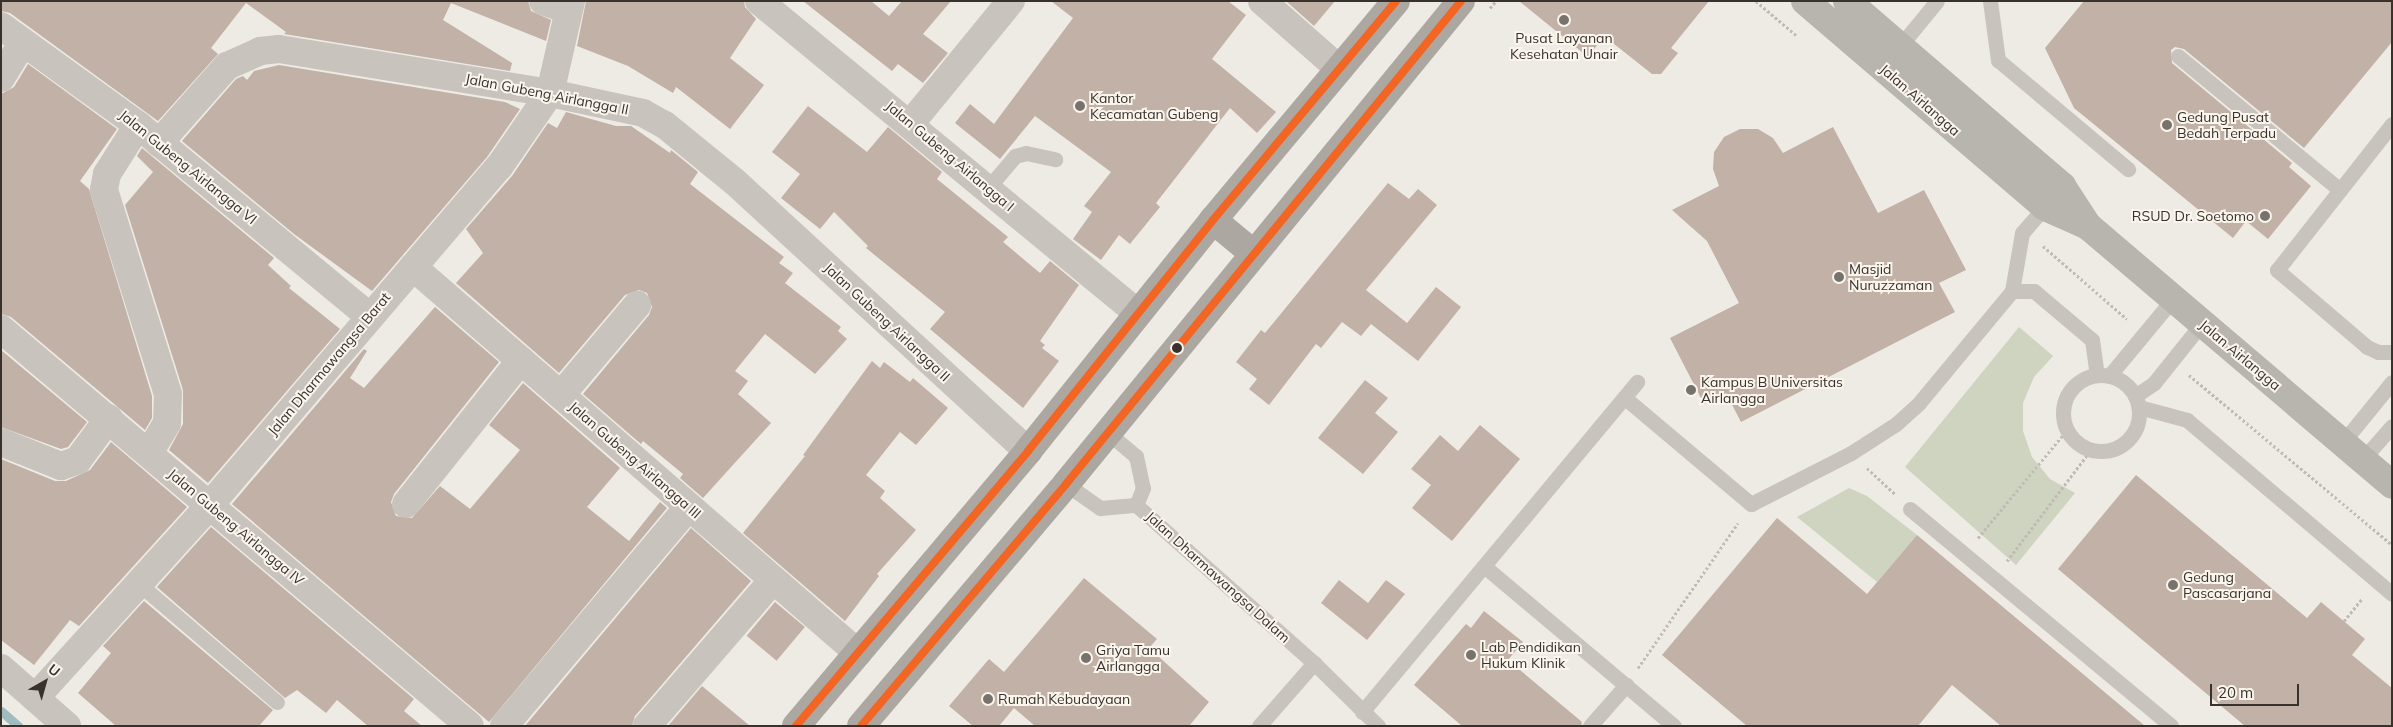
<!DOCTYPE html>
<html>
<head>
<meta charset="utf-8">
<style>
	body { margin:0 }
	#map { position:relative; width:2393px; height:727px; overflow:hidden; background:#eeebe4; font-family:Mulish,sans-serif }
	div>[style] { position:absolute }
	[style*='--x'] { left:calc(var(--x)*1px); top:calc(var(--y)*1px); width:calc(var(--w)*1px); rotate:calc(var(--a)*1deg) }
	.green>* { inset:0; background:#ced4bf }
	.stream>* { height:9px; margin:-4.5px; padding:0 4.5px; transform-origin:4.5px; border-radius:4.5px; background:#a1bcbf }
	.building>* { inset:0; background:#c1b1a7; transform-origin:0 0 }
	.path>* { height:3px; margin-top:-1.5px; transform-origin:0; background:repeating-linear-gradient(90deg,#c1bbb5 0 2.5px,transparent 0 5px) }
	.lane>* { height:15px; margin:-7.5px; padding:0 7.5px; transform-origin:7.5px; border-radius:7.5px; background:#c8c3bd }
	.lane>.ring { margin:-7.5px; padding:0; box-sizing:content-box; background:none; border:15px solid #c8c3bd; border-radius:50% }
	.street>* { height:28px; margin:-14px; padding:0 14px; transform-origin:14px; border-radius:14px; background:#c8c3bd }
	.secondary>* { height:28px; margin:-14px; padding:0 14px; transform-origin:14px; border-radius:14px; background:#b8b4ae }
	.primary>* { height:28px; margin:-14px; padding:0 14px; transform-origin:14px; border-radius:14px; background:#ada7a2 }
	.bus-1>* { height:8px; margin:-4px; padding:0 4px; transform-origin:4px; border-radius:4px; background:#f26522 }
	.dots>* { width:14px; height:14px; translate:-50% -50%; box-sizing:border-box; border:2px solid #faf5ed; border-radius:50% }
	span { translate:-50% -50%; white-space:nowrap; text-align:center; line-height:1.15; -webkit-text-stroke:4px #faf5ed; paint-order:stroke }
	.poi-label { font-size:14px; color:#39312b }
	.left { translate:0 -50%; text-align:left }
	.right { translate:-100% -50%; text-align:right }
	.street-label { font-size:14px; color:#39312b }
	.frame { position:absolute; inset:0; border:2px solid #39312b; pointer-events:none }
	.north { position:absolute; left:20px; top:657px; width:50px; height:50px; -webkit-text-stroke:4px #faf5ed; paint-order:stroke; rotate:38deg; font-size:14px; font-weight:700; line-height:20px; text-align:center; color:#39312b }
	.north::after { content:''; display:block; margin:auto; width:18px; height:22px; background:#39312b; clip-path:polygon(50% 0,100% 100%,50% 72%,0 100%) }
	.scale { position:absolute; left:2210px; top:684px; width:89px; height:22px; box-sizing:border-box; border:2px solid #39312b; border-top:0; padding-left:6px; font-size:15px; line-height:18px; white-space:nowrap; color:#39312b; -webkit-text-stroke:4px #faf5ed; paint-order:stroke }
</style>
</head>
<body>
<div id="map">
	<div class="green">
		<i style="clip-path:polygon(2019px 327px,2053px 356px,2034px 377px,2023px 403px,2023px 431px,2032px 457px,2050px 479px,2075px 493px,2016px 565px,1905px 467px)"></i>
		<i style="clip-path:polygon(1849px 488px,1867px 496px,1917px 535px,1877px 582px,1797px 517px)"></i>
	</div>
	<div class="stream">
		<i style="--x:1;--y:711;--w:23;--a:41"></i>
	</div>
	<div class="building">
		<i style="clip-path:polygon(1px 1px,528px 1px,531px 11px,551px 20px,546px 41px,451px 3px,443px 20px,512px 63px,510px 71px,284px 34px,286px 32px,246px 3px,211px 48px,218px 54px,158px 121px,10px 13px,1px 11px)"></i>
		<i style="clip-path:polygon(586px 1px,744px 1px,745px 7px,756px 19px,730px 58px,764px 85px,730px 129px,676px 87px,673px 93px,628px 66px,577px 46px)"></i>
		<i style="clip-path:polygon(803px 1px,871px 1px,889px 16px,902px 1px,951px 1px,923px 34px,948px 53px,923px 83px,898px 64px,892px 71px)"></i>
		<i style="clip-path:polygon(1051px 1px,1228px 1px,1246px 15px,1212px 59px,1276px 112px,1257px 133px,1230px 108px,1156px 203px,1160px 207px,1130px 244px,1119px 235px,1101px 260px,1073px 239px,1092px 212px,1084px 206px,1111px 172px,1035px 116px,1000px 159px,955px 123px,970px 104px,994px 124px,1073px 18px)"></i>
		<i style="clip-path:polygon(1286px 1px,1335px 1px,1314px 26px)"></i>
		<i style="clip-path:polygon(1519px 1px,1709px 1px,1671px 48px,1678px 53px,1661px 74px,1652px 74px,1604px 36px,1588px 57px)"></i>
		<i style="clip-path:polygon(2084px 1px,2392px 1px,2392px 42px,2304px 148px,2184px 49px,2175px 47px,2171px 50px,2172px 63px,2292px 163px,2289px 167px,2311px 186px,2268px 239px,2246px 221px,2233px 238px,2074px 108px,2045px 48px)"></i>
		<i style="clip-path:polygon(28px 64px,117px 129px,80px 181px,89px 189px,152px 396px,152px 418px,145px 430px,11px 317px,1px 314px,1px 94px,14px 87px)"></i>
		<i style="clip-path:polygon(279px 65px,505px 102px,520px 109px,487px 157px,372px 291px,294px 234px,182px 141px,236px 79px,243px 76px,247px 80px,254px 71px)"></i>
		<i style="clip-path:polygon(808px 106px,867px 152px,888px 127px,942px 172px,937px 179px,1008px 237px,1003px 242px,1040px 273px,1050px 261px,1079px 285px,1040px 341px,1045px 345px,1042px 348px,1059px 361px,1023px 408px,930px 329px,945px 312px,866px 248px,868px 246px,834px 212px,820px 229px,781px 198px,800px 174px,772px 152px)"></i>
		<i style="clip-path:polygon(566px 112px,616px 126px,631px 126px,670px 153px,671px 150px,698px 172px,690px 184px,784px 257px,779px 263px,793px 273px,785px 283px,841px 327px,838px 331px,847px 339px,815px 374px,765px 334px,735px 371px,748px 381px,738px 394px,771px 423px,703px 498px,680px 478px,683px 474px,643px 441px,641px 444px,583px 394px,649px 315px,652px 307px,647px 293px,639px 290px,625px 295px,559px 373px,456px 283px,483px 253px,466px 229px,512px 176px,548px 123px,557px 128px)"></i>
		<i style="clip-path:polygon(1833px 127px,1878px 213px,1924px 190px,1966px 270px,1939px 283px,1955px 312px,1741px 422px,1726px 393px,1704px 404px,1670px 338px,1739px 303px,1707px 241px,1672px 210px,1719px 186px,1713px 169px,1714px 152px,1724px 137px,1740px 129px,1758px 129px,1773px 138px,1783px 153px)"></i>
		<i style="clip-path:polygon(142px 148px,274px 258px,268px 265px,291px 286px,289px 288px,340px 329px,208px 483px,169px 450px,183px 424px,183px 390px,125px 205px,153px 172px,137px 156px)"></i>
		<i style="clip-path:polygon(1388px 183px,1409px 199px,1418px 189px,1437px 205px,1366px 290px,1407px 323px,1436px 287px,1461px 307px,1418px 361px,1371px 324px,1361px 336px,1342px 322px,1321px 348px,1316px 344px,1269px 405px,1249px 389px,1257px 379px,1236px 362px,1261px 330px,1265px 333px)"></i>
		<i style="clip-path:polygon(435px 307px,499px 362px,394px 494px,391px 502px,396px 516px,412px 518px,440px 486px,470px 509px,520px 450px,489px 425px,523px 383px,620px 468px,587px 507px,629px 541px,660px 502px,667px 508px,489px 722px,232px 504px,364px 349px,367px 351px,350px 378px,364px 388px)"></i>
		<i style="clip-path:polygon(1px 350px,87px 422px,68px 447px,61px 449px,1px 427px)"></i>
		<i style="clip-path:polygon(872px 361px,880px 368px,884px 362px,910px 382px,913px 378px,948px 408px,916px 445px,900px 432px,866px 475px,885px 491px,880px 498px,916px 530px,877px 574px,879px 576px,845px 621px,743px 533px,805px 456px,803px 455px)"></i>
		<i style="clip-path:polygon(1365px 380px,1388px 398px,1375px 413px,1398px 432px,1363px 474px,1318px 438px)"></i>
		<i style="clip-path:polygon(1480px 425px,1520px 459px,1452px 541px,1412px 508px,1431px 485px,1411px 469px,1440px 435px,1458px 451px)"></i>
		<i style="clip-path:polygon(111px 442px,187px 507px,79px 626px,70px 620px,34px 665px,1px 640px,1px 459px,55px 481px,66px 481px,90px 470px)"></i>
		<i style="clip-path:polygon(2136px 475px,2307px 618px,2321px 602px,2365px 639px,2352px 655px,2392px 688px,2392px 726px,2245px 726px,2058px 569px)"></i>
		<i style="clip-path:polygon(1777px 518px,1867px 594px,1917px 535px,2145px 726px,2001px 726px,1952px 685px,1918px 726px,1747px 726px,1662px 655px)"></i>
		<i style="clip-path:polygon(211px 527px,414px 699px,404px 711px,422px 726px,368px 726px,337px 700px,326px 713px,297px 690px,285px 698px,157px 587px)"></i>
		<i style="clip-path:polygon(691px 528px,751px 581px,635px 716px,632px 726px,525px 726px)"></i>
		<i style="clip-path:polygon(1084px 578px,1157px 639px,1149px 648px,1209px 702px,1189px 726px,1035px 726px,1014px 708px,999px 726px,973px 726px,949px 706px,989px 659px,1004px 672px)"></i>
		<i style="clip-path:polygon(1339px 580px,1368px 603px,1386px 580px,1405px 594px,1367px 640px,1321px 603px)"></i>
		<i style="clip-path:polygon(144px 601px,273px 710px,259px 726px,116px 726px,78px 693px,111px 653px,103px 646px)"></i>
		<i style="left:775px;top:602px;width:39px;height:44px;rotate:40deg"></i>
		<i style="clip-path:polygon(1484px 611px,1523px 642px,1508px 660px,1582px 722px,1581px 726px,1462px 726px,1414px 685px,1466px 624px,1471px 628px)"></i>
		<i style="clip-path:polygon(702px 686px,750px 726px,668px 726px)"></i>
	</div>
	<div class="path">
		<i style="--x:1756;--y:1;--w:54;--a:40.5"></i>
		<i style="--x:1490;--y:8;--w:9;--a:-49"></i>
		<i style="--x:2043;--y:246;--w:111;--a:41"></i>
		<i style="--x:2189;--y:375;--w:265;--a:39.9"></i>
		<i style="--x:1867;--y:468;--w:38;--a:43"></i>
		<i style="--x:1978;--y:538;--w:140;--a:-50.5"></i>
		<i style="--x:2007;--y:561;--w:139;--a:-52.9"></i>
		<i style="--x:2344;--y:621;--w:28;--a:-51"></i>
		<i style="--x:1638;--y:668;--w:176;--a:-55.4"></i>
	</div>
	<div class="lane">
		<i style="--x:1990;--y:1;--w:60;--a:82.3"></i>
		<i style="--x:1998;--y:60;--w:170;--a:40"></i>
		<i style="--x:1900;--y:46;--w:58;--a:-50.6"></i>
		<i style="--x:2178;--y:56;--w:210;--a:39.6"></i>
		<i style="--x:2392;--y:124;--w:186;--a:128.2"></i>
		<i style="--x:2277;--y:270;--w:118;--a:40.5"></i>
		<i style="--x:2367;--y:347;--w:12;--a:24"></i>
		<i style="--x:2378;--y:352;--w:14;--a:0"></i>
		<i style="--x:988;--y:188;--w:42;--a:-49.8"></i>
		<i style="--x:1015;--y:156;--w:11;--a:-15"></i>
		<i style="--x:1026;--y:153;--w:30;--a:12"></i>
		<i style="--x:2012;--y:291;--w:22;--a:0"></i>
		<i style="--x:2034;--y:291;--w:76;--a:40.2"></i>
		<i style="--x:2092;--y:340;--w:35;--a:82"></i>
		<i class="ring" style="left:2063px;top:375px;width:61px;height:61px"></i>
		<i style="--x:2109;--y:376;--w:100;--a:-50.3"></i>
		<i style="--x:2135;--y:396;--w:23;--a:-34"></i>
		<i style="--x:2154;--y:383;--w:77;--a:-51.3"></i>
		<i style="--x:1625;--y:398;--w:165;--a:40.1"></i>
		<i style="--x:1751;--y:504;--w:112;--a:-27"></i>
		<i style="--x:1851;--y:453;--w:54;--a:-32.8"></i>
		<i style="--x:1896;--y:424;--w:31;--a:-42"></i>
		<i style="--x:1919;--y:403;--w:146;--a:-50.3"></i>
		<i style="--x:2012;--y:291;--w:59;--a:-80.2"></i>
		<i style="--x:2022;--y:233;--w:35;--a:-49"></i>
		<i style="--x:2139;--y:407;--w:50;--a:15.2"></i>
		<i style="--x:2187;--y:420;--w:269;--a:40.3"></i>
		<i style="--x:1107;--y:432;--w:38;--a:40"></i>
		<i style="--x:1136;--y:456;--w:33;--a:78"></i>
		<i style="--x:1143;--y:488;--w:18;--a:112"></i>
		<i style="--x:2343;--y:442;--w:77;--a:-50.8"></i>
		<i style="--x:2362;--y:460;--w:45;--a:-48.6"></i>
		<i style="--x:1066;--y:484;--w:42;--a:35.2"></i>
		<i style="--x:1100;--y:508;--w:36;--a:-5"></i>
		<i style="--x:1136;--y:505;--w:238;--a:41.6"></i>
		<i style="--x:1314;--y:663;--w:90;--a:44.5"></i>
		<i style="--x:1910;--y:509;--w:339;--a:39.7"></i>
		<i style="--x:1484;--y:566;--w:248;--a:40.1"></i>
		<i style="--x:138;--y:583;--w:183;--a:40.6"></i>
		<i style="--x:1362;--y:712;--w:430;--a:-50.2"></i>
		<i style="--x:1259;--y:726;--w:84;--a:-48.9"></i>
		<i style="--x:1590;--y:726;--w:55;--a:-48.7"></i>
	</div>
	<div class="street">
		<i style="--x:543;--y:1;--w:27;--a:20"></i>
		<i style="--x:759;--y:1;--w:491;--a:39.5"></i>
		<i style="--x:1262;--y:1;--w:103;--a:41.4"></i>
		<i style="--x:1;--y:26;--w:169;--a:35.9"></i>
		<i style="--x:138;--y:125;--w:300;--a:39.6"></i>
		<i style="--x:1;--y:78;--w:42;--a:-58.6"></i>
		<i style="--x:911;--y:123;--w:158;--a:-50.7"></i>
		<i style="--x:138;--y:125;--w:58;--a:122.3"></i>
		<i style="--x:107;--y:174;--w:16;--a:101"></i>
		<i style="--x:104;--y:190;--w:214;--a:72.6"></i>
		<i style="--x:168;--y:394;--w:29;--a:92"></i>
		<i style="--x:167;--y:423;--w:35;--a:121"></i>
		<i style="--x:159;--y:143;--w:103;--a:-48.6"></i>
		<i style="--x:227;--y:66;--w:36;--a:-24"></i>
		<i style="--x:260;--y:51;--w:19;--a:-6"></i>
		<i style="--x:279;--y:49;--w:275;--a:9.2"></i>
		<i style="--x:550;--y:93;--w:95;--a:12.1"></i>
		<i style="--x:643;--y:113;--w:25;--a:29"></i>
		<i style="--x:665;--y:125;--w:90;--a:39.2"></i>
		<i style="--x:735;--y:182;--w:398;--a:42.6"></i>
		<i style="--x:413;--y:267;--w:589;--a:40.94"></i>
		<i style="--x:1;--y:329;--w:614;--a:40.25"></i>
		<i style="--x:561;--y:395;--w:118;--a:-49.8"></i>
		<i style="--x:1;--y:442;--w:65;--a:21.8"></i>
		<i style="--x:61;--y:466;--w:18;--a:-19"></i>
		<i style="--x:78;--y:460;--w:52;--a:-53.6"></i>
		<i style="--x:406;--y:504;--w:184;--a:-51.4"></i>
		<i style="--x:1;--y:668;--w:88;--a:41.3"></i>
		<i style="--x:35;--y:698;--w:259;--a:-47.8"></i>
		<i style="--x:209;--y:506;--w:446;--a:-49.5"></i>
		<i style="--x:499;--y:167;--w:90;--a:-55.4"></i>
		<i style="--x:550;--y:93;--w:94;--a:-77.1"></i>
		<i style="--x:504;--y:726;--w:287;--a:-49.9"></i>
		<i style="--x:647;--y:726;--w:193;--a:-49.2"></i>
	</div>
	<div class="secondary">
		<i style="--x:1805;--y:1;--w:316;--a:40.6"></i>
		<i style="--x:2045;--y:207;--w:47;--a:23.8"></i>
		<i style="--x:2088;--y:226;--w:399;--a:40.4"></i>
		<i style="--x:1847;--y:1;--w:284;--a:40.7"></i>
		<i style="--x:2062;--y:186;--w:48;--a:57"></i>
	</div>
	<div class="primary">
		<i style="--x:1213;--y:220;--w:53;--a:39.7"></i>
		<i style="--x:796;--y:726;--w:360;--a:-49.8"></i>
		<i style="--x:1028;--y:451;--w:296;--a:-51.3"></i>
		<i style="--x:1213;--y:220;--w:285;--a:-50.1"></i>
		<i style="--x:861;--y:726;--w:317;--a:-49.7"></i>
		<i style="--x:1066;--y:484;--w:624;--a:-50.72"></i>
	</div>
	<div class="bus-1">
		<i style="--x:796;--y:726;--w:360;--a:-49.8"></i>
		<i style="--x:1028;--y:451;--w:296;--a:-51.3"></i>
		<i style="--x:1213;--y:220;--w:285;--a:-50.1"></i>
		<i style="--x:861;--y:726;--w:317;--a:-49.7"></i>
		<i style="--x:1066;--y:484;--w:624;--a:-50.72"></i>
	</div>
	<div class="dots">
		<i style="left:1564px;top:20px;background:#78726c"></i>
		<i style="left:1080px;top:106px;background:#78726c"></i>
		<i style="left:2167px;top:125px;background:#78726c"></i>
		<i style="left:2265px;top:216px;background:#78726c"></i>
		<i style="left:1839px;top:277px;background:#78726c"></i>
		<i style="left:1177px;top:348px;background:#39312b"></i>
		<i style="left:1691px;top:390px;background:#78726c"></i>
		<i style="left:2173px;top:585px;background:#78726c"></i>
		<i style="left:1471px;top:655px;background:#78726c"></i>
		<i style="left:1086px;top:658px;background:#78726c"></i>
		<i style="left:988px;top:699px;background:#78726c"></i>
	</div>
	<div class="poi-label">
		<span style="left:1564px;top:46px">Pusat Layanan<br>Kesehatan Unair</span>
		<span class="left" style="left:1090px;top:106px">Kantor<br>Kecamatan Gubeng</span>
		<span class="left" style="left:2177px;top:125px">Gedung Pusat<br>Bedah Terpadu</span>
		<span class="right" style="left:2254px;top:216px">RSUD Dr. Soetomo</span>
		<span class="left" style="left:1849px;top:277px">Masjid<br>Nuruzzaman</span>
		<span class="left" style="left:1701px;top:390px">Kampus B Universitas<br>Airlangga</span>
		<span class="left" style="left:2183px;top:585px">Gedung<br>Pascasarjana</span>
		<span class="left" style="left:1481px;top:655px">Lab Pendidikan<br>Hukum Klinik</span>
		<span class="left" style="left:1096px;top:658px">Griya Tamu<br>Airlangga</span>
		<span class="left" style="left:998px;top:699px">Rumah Kebudayaan</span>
	</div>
	<div class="street-label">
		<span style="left:547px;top:94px;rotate:11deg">Jalan Gubeng Airlangga II</span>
		<span style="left:1920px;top:100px;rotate:41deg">Jalan Airlangga</span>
		<span style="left:950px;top:156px;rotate:40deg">Jalan Gubeng Airlangga I</span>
		<span style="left:188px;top:167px;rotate:39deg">Jalan Gubeng Airlangga VI</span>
		<span style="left:887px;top:322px;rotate:43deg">Jalan Gubeng Airlangga II</span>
		<span style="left:2240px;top:355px;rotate:40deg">Jalan Airlangga</span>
		<span style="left:329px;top:364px;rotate:-50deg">Jalan Dharmawangsa Barat</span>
		<span style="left:635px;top:460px;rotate:41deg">Jalan Gubeng Airlangga III</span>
		<span style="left:236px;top:527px;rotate:40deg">Jalan Gubeng Airlangga IV</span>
		<span style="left:1218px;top:577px;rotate:42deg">Jalan Dharmawangsa Dalam</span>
	</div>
	<div class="frame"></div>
	<div class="north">U</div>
	<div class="scale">20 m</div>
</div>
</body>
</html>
